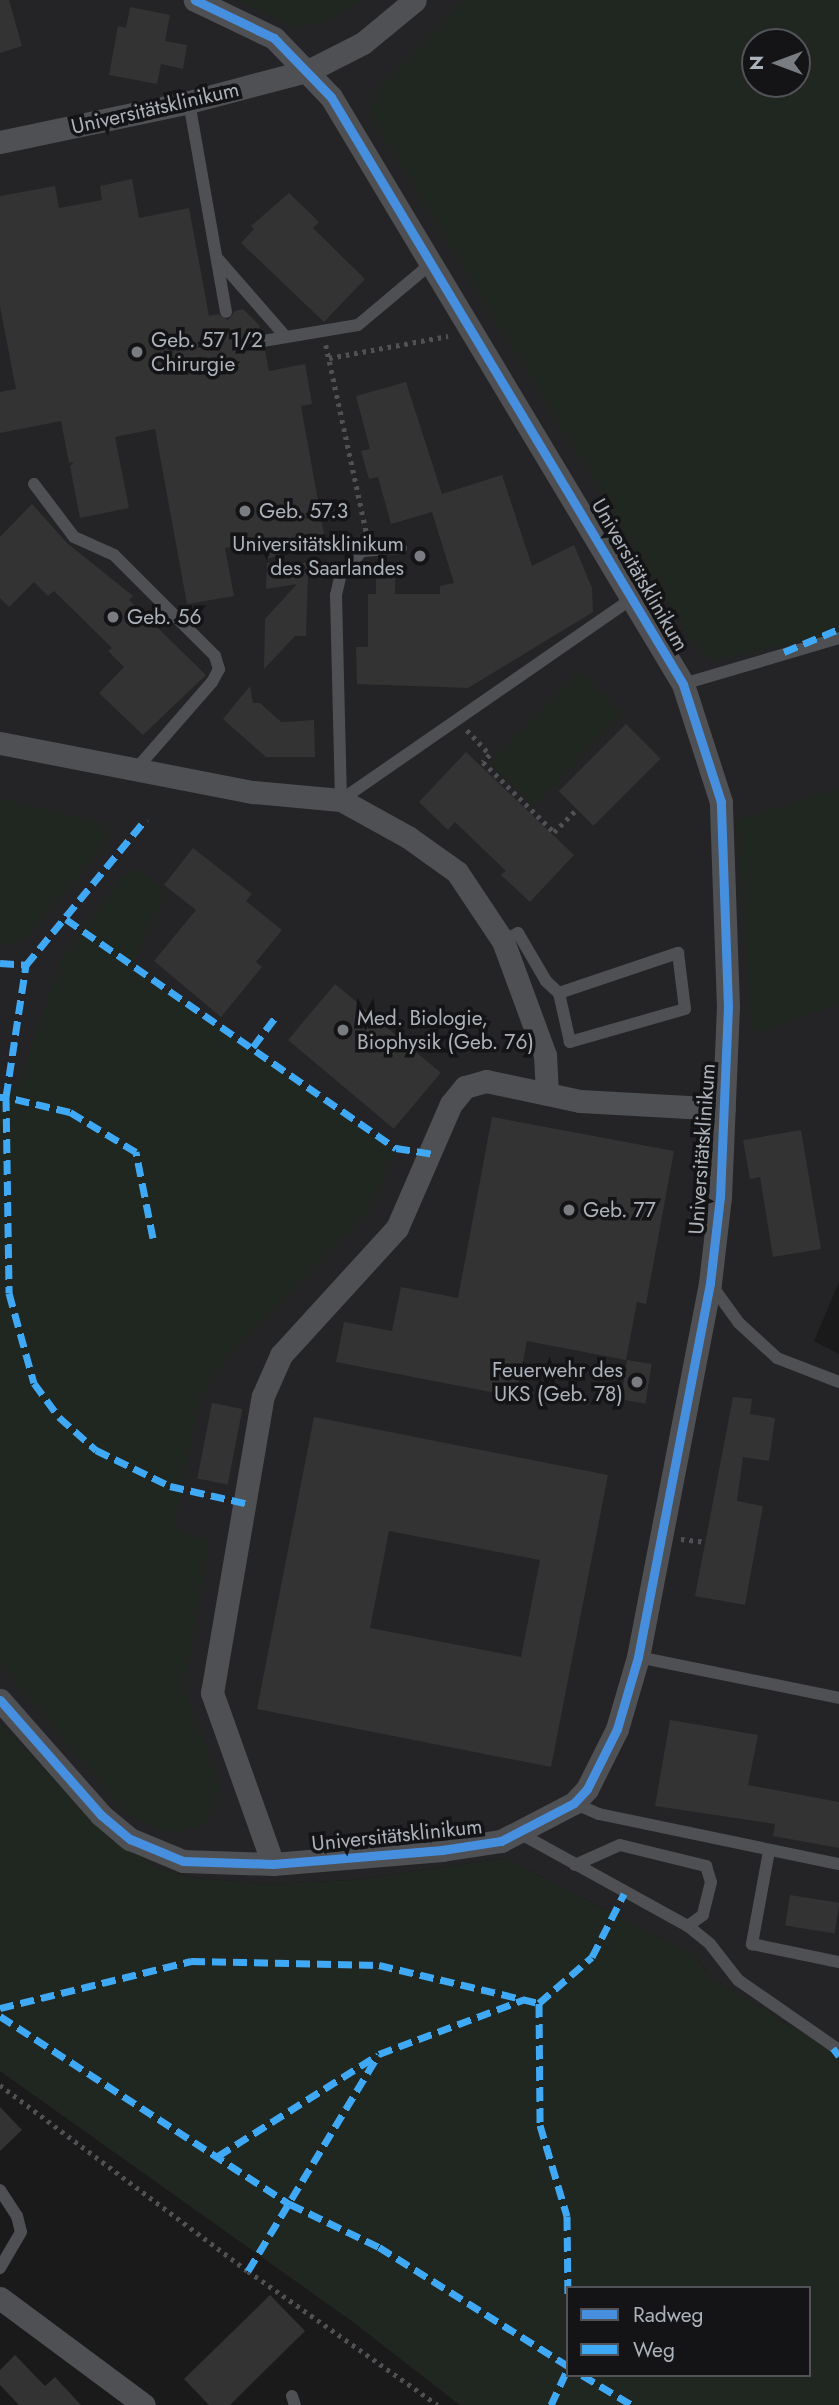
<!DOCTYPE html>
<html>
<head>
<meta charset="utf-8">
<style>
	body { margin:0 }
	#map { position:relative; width:839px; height:2405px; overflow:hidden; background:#1a1a1a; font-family:Jost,sans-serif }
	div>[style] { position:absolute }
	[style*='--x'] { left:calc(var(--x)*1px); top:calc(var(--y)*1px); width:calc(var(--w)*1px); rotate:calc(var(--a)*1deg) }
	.built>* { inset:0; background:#242426 }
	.green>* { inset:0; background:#202720; transform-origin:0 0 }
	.building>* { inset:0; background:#333334; transform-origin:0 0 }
	.path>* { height:4.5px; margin-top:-2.25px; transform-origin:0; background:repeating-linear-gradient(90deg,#505154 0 3.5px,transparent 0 8.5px) }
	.lane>* { height:12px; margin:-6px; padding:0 6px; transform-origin:6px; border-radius:6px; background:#4e5053 }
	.street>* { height:23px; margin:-11.5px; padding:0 11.5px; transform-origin:11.5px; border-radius:11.5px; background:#4e5053 }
	.quiet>* { height:7px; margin-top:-3.5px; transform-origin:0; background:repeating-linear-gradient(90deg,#3fa9f5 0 14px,transparent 0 21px) }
	.cycleway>* { height:9px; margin:-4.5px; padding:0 4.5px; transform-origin:4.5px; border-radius:4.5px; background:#468fdf }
	.dots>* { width:19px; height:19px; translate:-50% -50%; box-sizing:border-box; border:4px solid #141416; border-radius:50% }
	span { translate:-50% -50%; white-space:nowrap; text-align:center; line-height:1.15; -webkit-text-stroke:7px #141416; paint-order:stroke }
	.street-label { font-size:21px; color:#acb2ba }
	.poi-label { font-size:21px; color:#acb2ba }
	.left { translate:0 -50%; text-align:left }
	.right { translate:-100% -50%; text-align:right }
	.legend { position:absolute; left:566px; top:2286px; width:245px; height:91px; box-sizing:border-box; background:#141416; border:2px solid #515358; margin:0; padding:9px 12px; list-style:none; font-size:21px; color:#acb2ba }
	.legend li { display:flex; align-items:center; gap:14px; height:35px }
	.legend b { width:35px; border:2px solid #515358 }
	.north { position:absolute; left:741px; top:28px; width:70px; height:70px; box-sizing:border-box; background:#141416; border:2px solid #515358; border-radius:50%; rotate:270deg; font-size:19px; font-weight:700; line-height:28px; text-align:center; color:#acb2ba }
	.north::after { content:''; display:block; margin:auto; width:24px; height:32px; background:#797d82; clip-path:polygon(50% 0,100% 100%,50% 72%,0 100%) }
</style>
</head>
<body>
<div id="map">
	<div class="built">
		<i style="clip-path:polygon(evenodd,0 0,839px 0,839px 1282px,814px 1341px,839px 1354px,839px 2054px,711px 1978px,694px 1954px,505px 1858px,353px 1880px,269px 1884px,195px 1878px,157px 1868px,95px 1823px,0 1722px,0 0,755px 42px,797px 42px,797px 84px,755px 84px,755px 42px)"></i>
	</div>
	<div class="green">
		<i style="clip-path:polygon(235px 0,362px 0,323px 24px,290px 26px)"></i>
		<i style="clip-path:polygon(evenodd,463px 0,839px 0,839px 633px,712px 661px,694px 645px,369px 115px,375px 91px,463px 0,755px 42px,797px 42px,797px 84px,755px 84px,755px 42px)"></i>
		<i style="left:579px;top:670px;width:62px;height:130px;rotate:44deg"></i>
		<i style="clip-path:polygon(839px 788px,839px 1004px,752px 1034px,736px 820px)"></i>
		<i style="clip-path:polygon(0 799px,103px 823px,111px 838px,26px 939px,0 946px)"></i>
		<i style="clip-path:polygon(137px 869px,167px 892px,132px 967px,395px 1150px,372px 1209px,227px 1359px,201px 1395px,174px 1529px,210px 1540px,184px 1689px,220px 1784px,216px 1809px,204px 1824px,177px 1833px,153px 1828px,120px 1807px,0 1665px,0 1098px,19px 1085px,60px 962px,120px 878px)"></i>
		<i style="clip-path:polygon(evenodd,0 1722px,95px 1823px,157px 1868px,195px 1878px,269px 1884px,353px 1880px,505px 1858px,694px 1954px,711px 1978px,839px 2054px,839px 2405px,460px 2405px,353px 2322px,0 2071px,0 1722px,568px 2288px,809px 2288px,809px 2375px,568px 2375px,568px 2288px)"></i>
	</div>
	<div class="building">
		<i style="clip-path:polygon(0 0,9px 0,22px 46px,0 53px)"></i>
		<i style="clip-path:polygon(130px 7px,170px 15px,165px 41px,187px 45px,183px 69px,161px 64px,157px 84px,109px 75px,118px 26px,126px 28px)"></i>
		<i style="clip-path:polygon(132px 179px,139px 218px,189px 208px,209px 316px,218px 314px,228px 320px,235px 311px,243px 309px,260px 326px,255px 343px,265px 350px,269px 371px,305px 364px,312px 404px,301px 406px,325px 540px,267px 559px,267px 541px,225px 548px,234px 596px,187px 604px,155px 429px,115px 437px,129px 508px,80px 518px,70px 466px,74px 462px,69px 463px,61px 421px,0 433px,0 392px,16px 389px,0 307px,0 196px,55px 186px,59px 208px,102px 200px,100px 186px)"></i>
		<i style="clip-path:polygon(289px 193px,319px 222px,313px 228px,365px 279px,324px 322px,241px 243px,254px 229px,251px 226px)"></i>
		<i style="clip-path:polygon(406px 382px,442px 494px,502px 475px,532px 566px,574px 545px,592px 588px,593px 612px,468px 688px,357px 684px,356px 647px,368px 647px,368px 594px,376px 594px,376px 563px,395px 563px,395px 594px,440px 594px,440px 586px,454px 583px,432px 512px,391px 524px,378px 477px,369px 479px,361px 451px,370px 449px,356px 396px)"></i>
		<i style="clip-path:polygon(32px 504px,67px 543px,133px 596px,129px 600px,206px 675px,143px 735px,99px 693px,124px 667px,108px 651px,112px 648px,54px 591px,48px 596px,34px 582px,9px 607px,0 598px,0 537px)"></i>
		<i style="clip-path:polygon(267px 563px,308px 563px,308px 572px,306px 636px,295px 636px,264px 669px,265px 619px,297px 584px,266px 589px)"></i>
		<i style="clip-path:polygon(250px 686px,253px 703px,260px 703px,281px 722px,314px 720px,315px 757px,266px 757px,223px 719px)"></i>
		<i style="left:626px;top:724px;width:49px;height:95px;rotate:45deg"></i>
		<i style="clip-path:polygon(466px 752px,574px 855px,530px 902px,501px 875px,506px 871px,455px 822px,448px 830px,419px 802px)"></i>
		<i style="clip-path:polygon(193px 848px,252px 894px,246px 901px,282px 930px,256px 962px,262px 967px,221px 1017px,154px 961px,196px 910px,164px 885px)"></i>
		<i style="left:335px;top:984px;width:138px;height:73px;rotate:40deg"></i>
		<i style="clip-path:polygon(492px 1117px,674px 1151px,646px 1304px,637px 1302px,626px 1360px,527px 1341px,516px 1397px,336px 1362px,344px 1322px,392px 1331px,401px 1287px,458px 1298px)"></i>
		<i style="clip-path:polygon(801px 1130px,821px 1249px,773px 1257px,760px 1177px,750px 1179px,743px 1140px)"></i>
		<i style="left:627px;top:1360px;width:25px;height:40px;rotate:9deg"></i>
		<i style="clip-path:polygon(733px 1397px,752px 1399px,750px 1414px,775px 1418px,769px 1461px,743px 1457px,737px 1501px,763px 1506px,745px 1605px,695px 1596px)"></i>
		<i style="left:212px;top:1403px;width:31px;height:77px;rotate:11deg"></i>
		<i style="clip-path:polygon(evenodd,314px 1417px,608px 1475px,551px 1767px,257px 1709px,314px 1417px,389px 1531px,540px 1560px,521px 1657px,370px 1628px,389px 1531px)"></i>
		<i style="clip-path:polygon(670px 1720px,758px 1735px,748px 1785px,839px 1802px,839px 1848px,773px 1836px,775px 1824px,655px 1806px)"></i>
		<i style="left:790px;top:1895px;width:50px;height:31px;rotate:9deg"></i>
		<i style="clip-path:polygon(0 2107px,22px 2130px,0 2151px)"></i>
		<i style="clip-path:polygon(270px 2295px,305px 2331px,230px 2405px,209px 2405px,184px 2379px)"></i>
		<i style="clip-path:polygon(15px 2355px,45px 2386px,55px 2377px,81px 2405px,19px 2405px,0 2385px,0 2370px)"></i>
	</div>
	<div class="path">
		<i style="--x:326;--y:345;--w:194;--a:77.8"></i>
		<i style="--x:329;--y:358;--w:121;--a:-10.5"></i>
		<i style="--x:467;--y:730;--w:34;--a:47"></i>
		<i style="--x:490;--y:755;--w:10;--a:135"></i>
		<i style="--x:483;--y:762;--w:100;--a:44.6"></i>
		<i style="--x:554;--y:832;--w:33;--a:-45"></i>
		<i style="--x:681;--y:1539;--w:23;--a:7"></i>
		<i style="--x:0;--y:2085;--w:310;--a:36.9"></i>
		<i style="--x:248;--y:2271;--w:232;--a:35.2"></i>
	</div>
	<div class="lane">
		<i style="--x:189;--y:102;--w:213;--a:80"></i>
		<i style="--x:217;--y:258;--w:105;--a:48.9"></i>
		<i style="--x:263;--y:341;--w:96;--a:-9.6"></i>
		<i style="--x:358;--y:325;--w:97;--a:-40"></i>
		<i style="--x:34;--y:484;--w:66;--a:53"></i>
		<i style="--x:74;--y:537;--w:44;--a:24.2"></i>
		<i style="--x:114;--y:555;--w:143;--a:45"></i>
		<i style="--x:215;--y:656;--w:14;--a:73"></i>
		<i style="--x:219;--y:669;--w:15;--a:118"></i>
		<i style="--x:212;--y:682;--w:116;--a:131.1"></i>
		<i style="--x:683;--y:684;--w:163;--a:-16.4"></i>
		<i style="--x:341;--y:800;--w:356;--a:-34.7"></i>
		<i style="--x:341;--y:800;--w:205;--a:-91.4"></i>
		<i style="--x:336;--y:595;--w:18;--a:-77"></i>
		<i style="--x:340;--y:577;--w:34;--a:-50"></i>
		<i style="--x:362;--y:551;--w:39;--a:-4"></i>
		<i style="--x:503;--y:941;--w:17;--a:-28"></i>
		<i style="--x:518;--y:933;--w:56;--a:59.7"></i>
		<i style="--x:546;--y:981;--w:18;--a:43"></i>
		<i style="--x:559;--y:993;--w:126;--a:-18.6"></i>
		<i style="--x:678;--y:953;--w:56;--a:82.9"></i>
		<i style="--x:685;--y:1009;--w:120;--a:164"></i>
		<i style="--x:570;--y:1042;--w:50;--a:-102.7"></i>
		<i style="--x:710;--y:1283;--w:49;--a:54.1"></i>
		<i style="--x:739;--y:1323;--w:52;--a:42.6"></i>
		<i style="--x:777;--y:1358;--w:66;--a:21.2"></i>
		<i style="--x:638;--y:1657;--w:205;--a:11.5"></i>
		<i style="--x:574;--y:1803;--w:27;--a:24"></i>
		<i style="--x:599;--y:1814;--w:245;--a:11.8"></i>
		<i style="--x:521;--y:1834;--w:191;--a:28.9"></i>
		<i style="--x:688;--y:1926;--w:28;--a:39"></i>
		<i style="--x:710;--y:1944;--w:46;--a:52.1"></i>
		<i style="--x:738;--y:1980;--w:123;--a:34.7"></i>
		<i style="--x:769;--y:1851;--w:95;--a:100.4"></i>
		<i style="--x:752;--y:1944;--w:89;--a:11.7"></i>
		<i style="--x:575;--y:1865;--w:49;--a:-24"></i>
		<i style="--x:620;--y:1845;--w:89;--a:13.7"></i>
		<i style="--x:706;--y:1866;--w:17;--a:73"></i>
		<i style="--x:711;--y:1882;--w:34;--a:104"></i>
		<i style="--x:703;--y:1915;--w:19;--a:144"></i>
		<i style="--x:0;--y:2190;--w:31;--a:57"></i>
		<i style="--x:17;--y:2216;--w:16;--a:76"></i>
		<i style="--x:21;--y:2232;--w:42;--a:120.3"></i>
		<i style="--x:292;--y:2396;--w:9;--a:72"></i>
	</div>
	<div class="street">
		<i style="--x:0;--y:142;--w:193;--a:-11.9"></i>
		<i style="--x:189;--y:102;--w:125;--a:-14.8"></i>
		<i style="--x:310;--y:70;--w:59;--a:-27"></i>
		<i style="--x:363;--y:43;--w:67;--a:-39.6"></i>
		<i style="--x:0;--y:743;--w:258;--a:11"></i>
		<i style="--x:253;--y:792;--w:88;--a:5.2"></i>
		<i style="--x:341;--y:800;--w:77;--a:28.9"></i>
		<i style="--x:408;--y:837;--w:60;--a:35.5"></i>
		<i style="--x:457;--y:872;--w:83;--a:56.3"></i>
		<i style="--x:503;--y:941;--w:121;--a:69.8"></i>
		<i style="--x:545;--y:1055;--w:39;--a:87"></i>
		<i style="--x:0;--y:1700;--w:153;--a:48.7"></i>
		<i style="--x:101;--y:1815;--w:38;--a:40"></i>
		<i style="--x:130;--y:1839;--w:57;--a:22.5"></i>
		<i style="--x:183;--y:1861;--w:90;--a:1.9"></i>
		<i style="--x:273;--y:1864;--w:170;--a:-4.7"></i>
		<i style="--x:442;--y:1850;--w:60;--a:-8.7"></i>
		<i style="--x:501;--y:1841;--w:82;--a:-27.5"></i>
		<i style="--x:574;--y:1803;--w:19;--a:-47"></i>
		<i style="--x:587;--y:1789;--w:67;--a:-63.4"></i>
		<i style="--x:617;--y:1729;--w:75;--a:-73.7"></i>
		<i style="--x:638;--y:1657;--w:381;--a:-79.1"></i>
		<i style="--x:710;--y:1283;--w:87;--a:-83.4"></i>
		<i style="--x:720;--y:1197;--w:190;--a:-87.6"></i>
		<i style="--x:728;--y:1007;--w:205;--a:-92"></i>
		<i style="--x:721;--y:802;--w:124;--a:-107.9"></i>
		<i style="--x:683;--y:684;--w:684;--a:-120.95"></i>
		<i style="--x:331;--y:97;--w:82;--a:-134"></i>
		<i style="--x:274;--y:38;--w:88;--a:-154.3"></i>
		<i style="--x:273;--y:1864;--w:182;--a:-109.6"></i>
		<i style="--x:212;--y:1693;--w:301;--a:-80.3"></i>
		<i style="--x:263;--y:1396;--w:45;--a:-66.3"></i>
		<i style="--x:281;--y:1355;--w:172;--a:-47.6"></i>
		<i style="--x:397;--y:1228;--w:135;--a:-66.5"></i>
		<i style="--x:451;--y:1104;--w:22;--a:-51"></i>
		<i style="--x:465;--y:1087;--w:22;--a:-16"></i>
		<i style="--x:486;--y:1081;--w:96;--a:12"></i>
		<i style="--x:580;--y:1101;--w:144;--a:3.2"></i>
		<i style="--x:0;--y:2298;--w:179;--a:36.6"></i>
	</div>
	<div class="quiet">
		<i style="--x:784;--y:652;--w:60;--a:-22.7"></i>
		<i style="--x:66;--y:919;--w:402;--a:34.8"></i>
		<i style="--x:396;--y:1148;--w:36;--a:9"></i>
		<i style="--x:0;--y:963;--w:26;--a:4"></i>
		<i style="--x:253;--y:1047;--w:39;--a:-53"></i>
		<i style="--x:0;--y:1097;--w:6;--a:0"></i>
		<i style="--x:6;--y:1097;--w:134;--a:-81.4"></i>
		<i style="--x:26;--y:965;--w:189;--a:-50.6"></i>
		<i style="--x:153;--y:1238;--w:88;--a:-101.2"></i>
		<i style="--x:136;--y:1152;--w:77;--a:-148.8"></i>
		<i style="--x:70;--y:1112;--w:66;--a:-166.8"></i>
		<i style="--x:6;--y:1097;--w:196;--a:89.1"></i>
		<i style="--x:9;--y:1293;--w:93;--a:74.5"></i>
		<i style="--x:34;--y:1383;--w:42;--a:53.7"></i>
		<i style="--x:59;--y:1417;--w:50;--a:41.7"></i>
		<i style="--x:96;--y:1450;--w:82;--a:25.9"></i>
		<i style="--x:170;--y:1486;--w:77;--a:12.8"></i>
		<i style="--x:539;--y:2003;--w:122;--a:89.5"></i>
		<i style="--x:540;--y:2125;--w:95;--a:73.5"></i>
		<i style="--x:567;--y:2216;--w:84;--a:89.3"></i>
		<i style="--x:0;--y:2008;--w:197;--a:-13.8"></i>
		<i style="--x:191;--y:1961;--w:188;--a:1.2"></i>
		<i style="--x:379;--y:1965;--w:164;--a:13.4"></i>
		<i style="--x:539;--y:2003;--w:70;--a:-41"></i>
		<i style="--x:592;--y:1957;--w:71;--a:-63.1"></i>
		<i style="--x:0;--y:2016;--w:346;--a:33"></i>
		<i style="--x:290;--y:2204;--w:99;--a:25.8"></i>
		<i style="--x:379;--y:2247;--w:223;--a:32.2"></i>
		<i style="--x:833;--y:2048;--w:10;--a:53"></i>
		<i style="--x:218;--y:2156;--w:189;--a:-32.3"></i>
		<i style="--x:248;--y:2271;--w:253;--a:-58.9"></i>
		<i style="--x:379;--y:2054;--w:154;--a:-20.6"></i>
		<i style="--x:582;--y:2375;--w:58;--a:31"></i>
		<i style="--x:551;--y:2405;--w:41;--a:-65.3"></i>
	</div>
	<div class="cycleway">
		<i style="--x:0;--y:1700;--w:153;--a:48.7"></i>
		<i style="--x:101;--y:1815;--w:38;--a:40"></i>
		<i style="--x:130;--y:1839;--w:57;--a:22.5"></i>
		<i style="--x:183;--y:1861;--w:90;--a:1.9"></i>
		<i style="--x:273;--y:1864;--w:170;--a:-4.7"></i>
		<i style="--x:442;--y:1850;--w:60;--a:-8.7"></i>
		<i style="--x:501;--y:1841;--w:82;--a:-27.5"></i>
		<i style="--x:574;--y:1803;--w:19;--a:-47"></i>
		<i style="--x:587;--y:1789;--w:67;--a:-63.4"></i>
		<i style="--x:617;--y:1729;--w:75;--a:-73.7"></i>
		<i style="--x:638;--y:1657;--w:381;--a:-79.1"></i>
		<i style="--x:710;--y:1283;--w:87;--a:-83.4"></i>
		<i style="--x:720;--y:1197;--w:190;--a:-87.6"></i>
		<i style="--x:728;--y:1007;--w:205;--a:-92"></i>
		<i style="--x:721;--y:802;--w:124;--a:-107.9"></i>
		<i style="--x:683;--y:684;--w:684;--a:-120.95"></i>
		<i style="--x:331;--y:97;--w:82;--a:-134"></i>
		<i style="--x:274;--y:38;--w:88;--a:-154.3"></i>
	</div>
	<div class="dots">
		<i style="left:137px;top:352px;background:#797d82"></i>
		<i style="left:245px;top:511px;background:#797d82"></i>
		<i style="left:420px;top:556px;background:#797d82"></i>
		<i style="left:113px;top:617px;background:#797d82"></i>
		<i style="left:343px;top:1030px;background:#797d82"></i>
		<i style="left:569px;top:1210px;background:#797d82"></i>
		<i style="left:637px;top:1382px;background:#797d82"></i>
	</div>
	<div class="street-label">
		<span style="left:155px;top:108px;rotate:-13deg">Universitätsklinikum</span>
		<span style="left:640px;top:575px;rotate:60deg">Universitätsklinikum</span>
		<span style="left:702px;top:1149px;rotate:-86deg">Universitätsklinikum</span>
		<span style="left:397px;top:1835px;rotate:-6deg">Universitätsklinikum</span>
	</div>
	<div class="poi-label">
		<span class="left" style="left:151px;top:352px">Geb. 57 1/2<br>Chirurgie</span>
		<span class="left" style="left:259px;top:511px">Geb. 57.3</span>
		<span class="right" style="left:404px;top:556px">Universitätsklinikum<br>des Saarlandes</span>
		<span class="left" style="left:127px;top:617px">Geb. 56</span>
		<span class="left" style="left:357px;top:1030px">Med. Biologie,<br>Biophysik (Geb. 76)</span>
		<span class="left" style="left:583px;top:1210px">Geb. 77</span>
		<span class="right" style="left:623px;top:1382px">Feuerwehr des<br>UKS (Geb. 78)</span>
	</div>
	<ul class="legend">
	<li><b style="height:9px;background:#468fdf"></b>Radweg</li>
	<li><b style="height:9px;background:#3fa9f5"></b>Weg</li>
	</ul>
	<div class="north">N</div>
</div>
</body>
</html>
